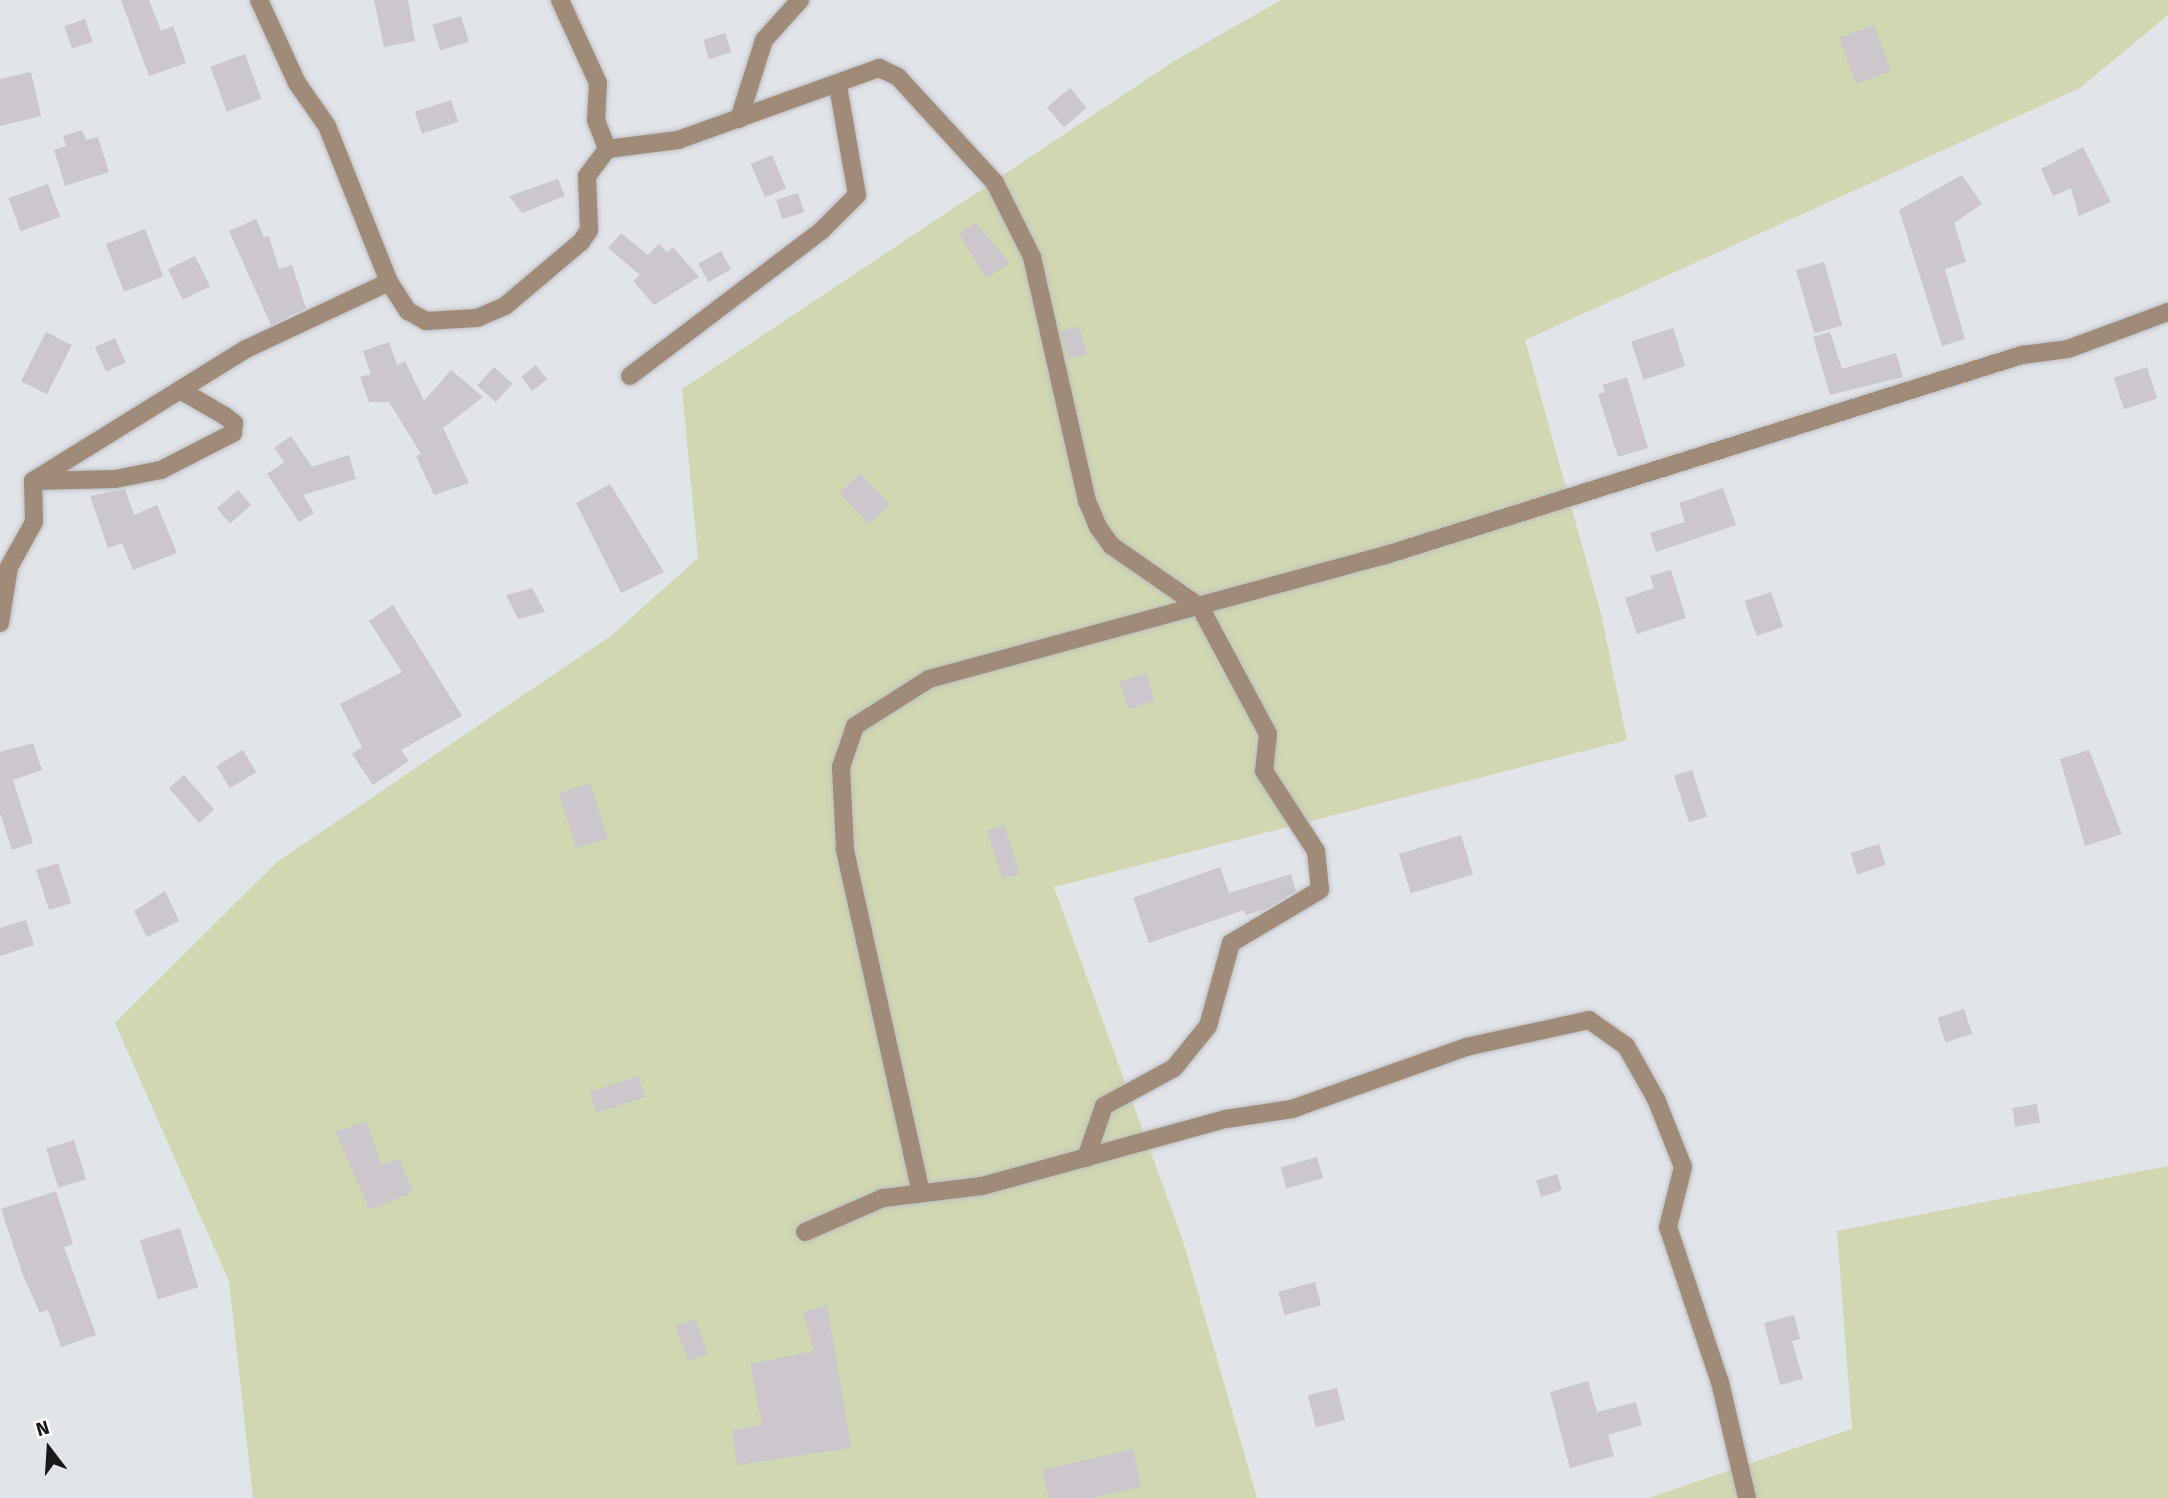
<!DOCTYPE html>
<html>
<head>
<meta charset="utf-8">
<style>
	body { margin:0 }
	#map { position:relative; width:2168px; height:1498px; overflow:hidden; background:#e1e4e9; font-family:"Fira Sans",sans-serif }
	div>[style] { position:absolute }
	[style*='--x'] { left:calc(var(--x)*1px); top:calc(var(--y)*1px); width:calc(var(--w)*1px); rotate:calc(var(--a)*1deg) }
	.green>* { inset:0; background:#d1d7b0 }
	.building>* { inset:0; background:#cbc7cc; transform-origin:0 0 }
	.roads { filter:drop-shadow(0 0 2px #bdbfc4) drop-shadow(0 0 2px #bdbfc4) }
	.minor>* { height:18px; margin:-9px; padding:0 9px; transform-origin:9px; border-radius:9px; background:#9f8b77 }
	span { translate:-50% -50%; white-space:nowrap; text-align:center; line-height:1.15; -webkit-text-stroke:5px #fff; paint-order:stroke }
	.north { position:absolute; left:14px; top:1414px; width:70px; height:70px; -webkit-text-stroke:5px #fff; paint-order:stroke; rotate:343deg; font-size:19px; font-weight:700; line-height:28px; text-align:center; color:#17181a }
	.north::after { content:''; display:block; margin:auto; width:24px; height:32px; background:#17181a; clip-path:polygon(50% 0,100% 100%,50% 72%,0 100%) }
</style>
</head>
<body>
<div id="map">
	<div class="green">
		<i style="clip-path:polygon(1281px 0,2168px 0,2168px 15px,2080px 88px,1525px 340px,1601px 614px,1627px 740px,1054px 887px,1183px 1241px,1257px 1498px,253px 1498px,229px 1281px,115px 1023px,277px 862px,612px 635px,698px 558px,682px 389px,1176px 60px)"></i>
		<i style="clip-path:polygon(2168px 1166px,2168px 1498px,1648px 1498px,1852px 1429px,1837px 1231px)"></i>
	</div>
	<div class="building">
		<i style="clip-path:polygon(121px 0,149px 0,161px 31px,173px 26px,186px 63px,149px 76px)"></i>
		<i style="clip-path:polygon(374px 0,408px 0,415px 41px,384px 47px)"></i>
		<i style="left:461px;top:16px;width:27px;height:30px;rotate:73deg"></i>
		<i style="left:85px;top:19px;width:24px;height:22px;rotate:71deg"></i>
		<i style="left:1874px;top:25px;width:49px;height:37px;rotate:70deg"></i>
		<i style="left:725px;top:33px;width:20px;height:23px;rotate:72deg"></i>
		<i style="left:245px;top:54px;width:48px;height:37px;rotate:70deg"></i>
		<i style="clip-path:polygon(31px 72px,41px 116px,0 126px,0 79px)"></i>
		<i style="left:1070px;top:88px;width:26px;height:30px;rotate:50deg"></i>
		<i style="left:451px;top:100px;width:23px;height:38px;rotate:72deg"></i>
		<i style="clip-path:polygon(82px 130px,86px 140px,98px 137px,109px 172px,65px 186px,54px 150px,66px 146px,63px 136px)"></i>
		<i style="clip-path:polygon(2083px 147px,2111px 202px,2079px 216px,2071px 188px,2053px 196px,2041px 169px)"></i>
		<i style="left:772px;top:155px;width:36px;height:23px;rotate:67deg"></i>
		<i style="clip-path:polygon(1962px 175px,1982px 204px,1954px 223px,1966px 262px,1945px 269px,1965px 339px,1942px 346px,1899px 210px)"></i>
		<i style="clip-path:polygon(558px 179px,565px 196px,522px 213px,509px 196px)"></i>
		<i style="left:48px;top:184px;width:35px;height:42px;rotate:70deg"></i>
		<i style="left:798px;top:193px;width:20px;height:23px;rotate:72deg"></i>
		<i style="clip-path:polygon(256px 219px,264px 237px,269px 236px,279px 269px,292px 265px,306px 308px,271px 325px,229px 231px)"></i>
		<i style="clip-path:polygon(976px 223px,1010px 263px,986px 279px,959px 233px)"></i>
		<i style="left:145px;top:229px;width:51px;height:42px;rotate:69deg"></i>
		<i style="clip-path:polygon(621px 233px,648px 255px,659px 244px,667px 252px,673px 247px,699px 277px,654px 305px,633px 281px,640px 275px,608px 248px)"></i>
		<i style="left:721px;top:251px;width:21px;height:26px;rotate:61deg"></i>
		<i style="left:195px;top:256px;width:34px;height:30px;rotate:64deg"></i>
		<i style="left:1824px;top:262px;width:66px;height:29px;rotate:74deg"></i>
		<i style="left:1079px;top:326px;width:29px;height:19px;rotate:74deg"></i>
		<i style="left:1673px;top:328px;width:40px;height:44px;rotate:72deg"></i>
		<i style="left:46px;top:332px;width:29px;height:55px;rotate:27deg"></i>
		<i style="clip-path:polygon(1830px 332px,1842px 369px,1896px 353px,1903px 377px,1830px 395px,1813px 337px)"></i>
		<i style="left:115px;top:338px;width:27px;height:22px;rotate:66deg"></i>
		<i style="clip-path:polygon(389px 342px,397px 365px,405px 361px,424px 401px,451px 370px,483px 397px,443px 428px,469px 483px,434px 495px,416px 456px,421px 454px,389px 402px,369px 402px,360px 377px,371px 374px,363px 351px)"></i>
		<i style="left:536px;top:365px;width:18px;height:19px;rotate:52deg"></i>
		<i style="left:494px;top:367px;width:25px;height:25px;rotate:42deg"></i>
		<i style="left:2147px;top:367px;width:33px;height:35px;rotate:72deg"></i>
		<i style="clip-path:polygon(1627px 377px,1648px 448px,1618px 457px,1598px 394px,1605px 392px,1602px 385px)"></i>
		<i style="clip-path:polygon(291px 436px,312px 467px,349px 455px,356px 479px,303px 495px,314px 513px,299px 522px,267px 474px,284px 462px,274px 448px)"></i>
		<i style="left:860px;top:473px;width:43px;height:29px;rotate:46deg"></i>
		<i style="clip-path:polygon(610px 484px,664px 572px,621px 593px,576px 503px)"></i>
		<i style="clip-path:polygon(1723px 488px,1736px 525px,1656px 552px,1650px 533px,1685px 522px,1679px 503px)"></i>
		<i style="clip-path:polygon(125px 489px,134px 515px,157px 505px,177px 553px,133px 570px,122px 543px,108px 548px,90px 496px)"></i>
		<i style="left:238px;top:490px;width:20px;height:28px;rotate:49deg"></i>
		<i style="clip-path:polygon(1671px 570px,1686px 618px,1637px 634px,1625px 598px,1654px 588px,1650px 576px)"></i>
		<i style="clip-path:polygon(532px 588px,545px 612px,518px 619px,506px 595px)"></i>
		<i style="left:1771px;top:592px;width:37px;height:28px;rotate:71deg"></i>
		<i style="clip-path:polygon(393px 605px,462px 716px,401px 750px,409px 761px,373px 785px,352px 754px,362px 747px,340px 704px,402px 672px,369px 621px)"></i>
		<i style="left:1146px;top:673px;width:29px;height:28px;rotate:72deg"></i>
		<i style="clip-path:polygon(33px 743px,42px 770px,13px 780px,33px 843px,12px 850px,0 813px,0 752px)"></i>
		<i style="left:243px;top:750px;width:26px;height:31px;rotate:59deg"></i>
		<i style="clip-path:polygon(2089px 750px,2122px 834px,2085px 846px,2060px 759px)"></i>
		<i style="left:1692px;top:770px;width:49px;height:19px;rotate:72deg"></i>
		<i style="left:184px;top:775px;width:46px;height:20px;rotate:49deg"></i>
		<i style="left:590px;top:783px;width:58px;height:33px;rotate:72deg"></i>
		<i style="left:1004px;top:825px;width:51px;height:18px;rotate:72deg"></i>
		<i style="left:1461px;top:835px;width:41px;height:65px;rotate:73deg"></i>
		<i style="left:1879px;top:844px;width:22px;height:30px;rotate:72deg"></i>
		<i style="left:58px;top:863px;width:42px;height:23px;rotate:72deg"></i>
		<i style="clip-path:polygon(1220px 867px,1229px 893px,1291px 874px,1296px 891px,1266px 909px,1245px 915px,1244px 910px,1149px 943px,1133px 898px)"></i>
		<i style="clip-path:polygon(165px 891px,179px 921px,147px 937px,134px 911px)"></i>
		<i style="clip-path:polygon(26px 920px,34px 945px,0 956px,0 928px)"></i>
		<i style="left:1964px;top:1009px;width:26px;height:28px;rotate:72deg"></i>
		<i style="left:638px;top:1076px;width:22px;height:51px;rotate:72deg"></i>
		<i style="left:2037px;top:1104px;width:19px;height:25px;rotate:81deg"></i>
		<i style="clip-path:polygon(366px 1121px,382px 1165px,399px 1158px,413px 1192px,370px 1210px,335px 1132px)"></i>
		<i style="left:74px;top:1140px;width:41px;height:29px;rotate:73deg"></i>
		<i style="left:1317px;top:1157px;width:22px;height:38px;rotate:74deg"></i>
		<i style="left:1557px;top:1174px;width:17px;height:22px;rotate:73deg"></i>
		<i style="clip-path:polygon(56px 1191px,73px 1244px,64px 1247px,96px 1335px,61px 1347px,48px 1310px,40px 1313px,23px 1275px,1px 1209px)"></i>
		<i style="left:180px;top:1228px;width:62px;height:42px;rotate:73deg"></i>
		<i style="left:1315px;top:1282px;width:24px;height:38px;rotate:75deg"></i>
		<i style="clip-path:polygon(827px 1305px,851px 1448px,737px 1465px,732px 1430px,762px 1425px,750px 1364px,814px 1351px,803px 1312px)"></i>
		<i style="clip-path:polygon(1794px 1315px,1800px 1339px,1792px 1341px,1803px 1379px,1780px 1385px,1764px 1323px)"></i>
		<i style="left:695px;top:1319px;width:37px;height:21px;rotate:70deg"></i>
		<i style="clip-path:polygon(1588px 1381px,1597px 1412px,1636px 1402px,1642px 1425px,1608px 1435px,1614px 1456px,1570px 1468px,1550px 1392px)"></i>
		<i style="left:1337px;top:1388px;width:33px;height:30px;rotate:76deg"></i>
		<i style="clip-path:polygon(1133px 1449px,1141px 1487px,1092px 1498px,1049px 1498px,1042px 1470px)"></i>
	</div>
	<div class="roads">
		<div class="minor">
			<i style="--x:259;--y:0;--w:91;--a:65.4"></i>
			<i style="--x:297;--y:83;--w:52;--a:55.1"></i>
			<i style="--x:327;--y:126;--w:168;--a:68.3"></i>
			<i style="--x:389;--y:282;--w:35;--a:57"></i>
			<i style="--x:408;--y:311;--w:21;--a:29"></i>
			<i style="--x:426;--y:321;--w:51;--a:-3.4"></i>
			<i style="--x:477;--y:318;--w:30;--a:-23"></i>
			<i style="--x:505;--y:306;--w:99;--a:-40.1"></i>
			<i style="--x:581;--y:242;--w:14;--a:-56"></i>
			<i style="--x:589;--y:230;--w:54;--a:-92.1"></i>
			<i style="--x:587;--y:176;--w:34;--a:-53"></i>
			<i style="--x:607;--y:149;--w:72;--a:-7.2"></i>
			<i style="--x:678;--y:140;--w:214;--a:-19.7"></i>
			<i style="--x:879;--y:68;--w:21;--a:25"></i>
			<i style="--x:898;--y:77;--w:144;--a:47.5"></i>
			<i style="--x:995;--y:183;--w:83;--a:63.4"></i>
			<i style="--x:1032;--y:257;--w:250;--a:77.3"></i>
			<i style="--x:1087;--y:501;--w:28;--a:67"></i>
			<i style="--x:1098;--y:527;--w:24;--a:54"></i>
			<i style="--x:1112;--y:546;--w:107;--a:34.7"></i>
			<i style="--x:1200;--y:607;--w:144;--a:61.8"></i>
			<i style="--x:1268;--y:734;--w:37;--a:96"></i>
			<i style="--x:1264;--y:771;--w:95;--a:57"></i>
			<i style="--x:1316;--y:851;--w:39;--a:84"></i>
			<i style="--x:1320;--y:890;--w:104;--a:149.2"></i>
			<i style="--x:1231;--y:943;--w:86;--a:105.5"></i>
			<i style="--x:1208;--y:1026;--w:54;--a:129"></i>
			<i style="--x:1174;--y:1068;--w:80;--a:151.5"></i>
			<i style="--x:1104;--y:1106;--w:55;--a:109.1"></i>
			<i style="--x:560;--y:0;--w:91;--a:65.4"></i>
			<i style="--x:598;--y:83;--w:37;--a:93"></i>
			<i style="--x:596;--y:120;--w:31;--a:69"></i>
			<i style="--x:739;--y:119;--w:83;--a:-72.4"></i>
			<i style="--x:764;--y:40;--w:54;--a:-48"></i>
			<i style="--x:630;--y:376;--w:241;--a:-37.2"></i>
			<i style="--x:822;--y:230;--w:49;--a:-45"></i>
			<i style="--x:857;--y:195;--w:111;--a:-99.9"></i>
			<i style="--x:33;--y:481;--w:251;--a:-31.8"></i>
			<i style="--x:246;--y:349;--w:158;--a:-25.1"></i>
			<i style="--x:33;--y:481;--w:82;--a:-1.4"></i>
			<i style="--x:115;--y:479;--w:47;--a:-11.1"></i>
			<i style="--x:161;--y:470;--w:81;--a:-27.2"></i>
			<i style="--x:233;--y:433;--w:10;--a:-84"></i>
			<i style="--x:234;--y:423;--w:11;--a:-142"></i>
			<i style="--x:225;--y:416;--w:50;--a:-149.8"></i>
			<i style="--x:0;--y:623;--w:57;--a:-80.9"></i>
			<i style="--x:9;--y:567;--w:51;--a:-60.9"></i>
			<i style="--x:34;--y:522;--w:41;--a:-91.4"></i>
			<i style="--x:921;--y:1193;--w:352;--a:-102.5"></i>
			<i style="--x:845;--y:849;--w:82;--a:-92.8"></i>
			<i style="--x:841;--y:767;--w:43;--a:-71.1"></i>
			<i style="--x:855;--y:726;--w:88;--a:-32.4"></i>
			<i style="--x:929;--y:679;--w:474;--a:-15.2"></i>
			<i style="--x:1386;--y:555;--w:667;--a:-17.46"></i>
			<i style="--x:2022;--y:355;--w:46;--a:-7.4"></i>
			<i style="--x:2068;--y:349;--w:107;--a:-20.3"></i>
			<i style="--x:805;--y:1232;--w:85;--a:-23.6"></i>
			<i style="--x:883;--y:1198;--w:100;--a:-6.9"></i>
			<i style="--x:982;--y:1186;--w:253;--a:-15.4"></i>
			<i style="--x:1226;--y:1119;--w:67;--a:-8.6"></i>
			<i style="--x:1292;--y:1109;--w:185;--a:-19.6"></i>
			<i style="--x:1466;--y:1047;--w:126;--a:-12.4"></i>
			<i style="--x:1589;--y:1020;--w:45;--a:35.1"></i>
			<i style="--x:1626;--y:1046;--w:61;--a:60.5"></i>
			<i style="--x:1656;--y:1099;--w:73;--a:68.3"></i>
			<i style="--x:1683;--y:1167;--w:62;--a:104"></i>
			<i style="--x:1668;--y:1227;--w:163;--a:71.5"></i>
			<i style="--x:1720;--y:1382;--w:119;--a:76.9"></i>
		</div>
	</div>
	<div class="north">N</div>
</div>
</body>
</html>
